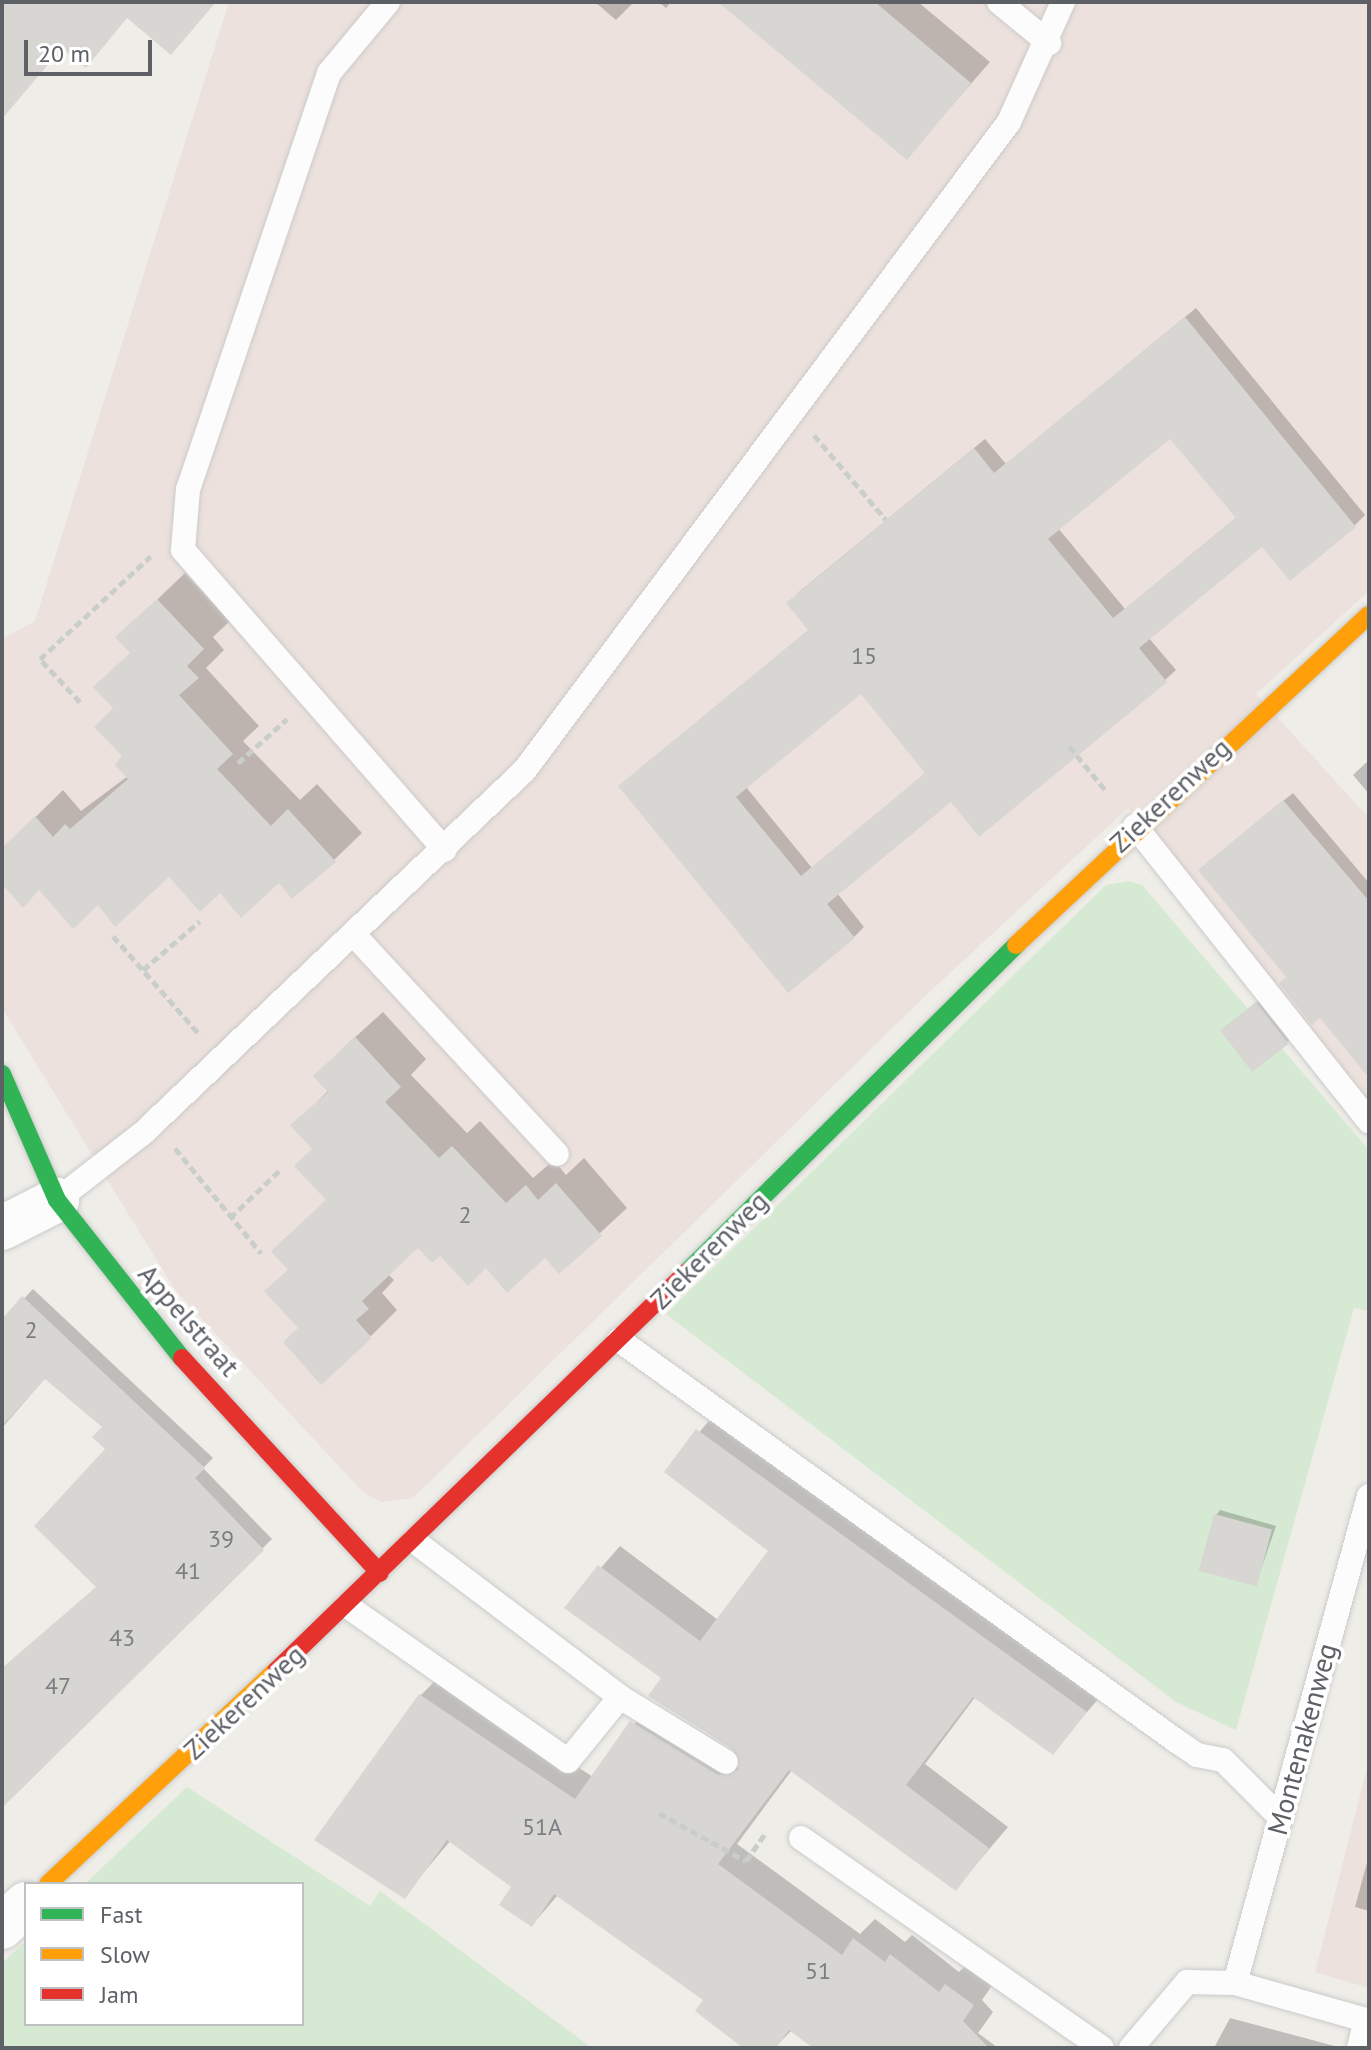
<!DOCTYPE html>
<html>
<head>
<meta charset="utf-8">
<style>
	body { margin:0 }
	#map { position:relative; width:1371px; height:2050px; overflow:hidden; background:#eeede8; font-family:"PT Sans",sans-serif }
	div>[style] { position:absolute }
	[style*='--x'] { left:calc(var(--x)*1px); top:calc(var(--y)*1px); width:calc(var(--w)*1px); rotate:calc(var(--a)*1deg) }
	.medical>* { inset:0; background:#ede1dd }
	.green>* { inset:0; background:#d6ead3 }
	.shadow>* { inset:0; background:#0003 }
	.building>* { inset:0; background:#d7d6d3; transform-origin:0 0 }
	.path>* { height:5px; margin-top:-2.5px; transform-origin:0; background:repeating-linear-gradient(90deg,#cacecb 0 8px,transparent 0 12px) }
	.roads { filter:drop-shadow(0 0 2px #cbcbca) drop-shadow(0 0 2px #cbcbca) }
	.lane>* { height:24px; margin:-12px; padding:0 12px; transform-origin:12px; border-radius:12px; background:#fcfcfc }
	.street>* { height:44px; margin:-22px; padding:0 22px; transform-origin:22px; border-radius:22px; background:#fcfcfc }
	.fast>* { height:18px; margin:-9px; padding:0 9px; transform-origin:9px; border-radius:9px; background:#30b455 }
	.slow>* { height:18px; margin:-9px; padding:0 9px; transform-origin:9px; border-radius:9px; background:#ff9f0a }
	.jam>* { height:18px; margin:-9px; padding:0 9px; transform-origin:9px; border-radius:9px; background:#e5322d }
	span { translate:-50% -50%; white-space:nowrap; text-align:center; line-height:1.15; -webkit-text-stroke:7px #fff; paint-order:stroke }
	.number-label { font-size:24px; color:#7c7f82 }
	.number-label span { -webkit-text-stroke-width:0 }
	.street-label { font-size:28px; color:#5d6166 }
	.frame { position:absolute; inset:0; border:4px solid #5d6166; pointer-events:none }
	.legend { position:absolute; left:24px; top:1882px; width:280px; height:144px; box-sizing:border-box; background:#fff; border:2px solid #bec0c2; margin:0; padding:10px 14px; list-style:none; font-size:24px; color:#5d6166 }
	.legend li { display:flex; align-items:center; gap:16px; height:40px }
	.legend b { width:40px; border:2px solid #bec0c2 }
	.scale { position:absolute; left:24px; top:40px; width:128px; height:36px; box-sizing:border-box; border:4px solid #5d6166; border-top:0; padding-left:10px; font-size:24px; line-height:28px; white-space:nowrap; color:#5d6166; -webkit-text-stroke:6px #fff; paint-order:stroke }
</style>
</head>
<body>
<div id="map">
	<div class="medical">
		<i style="clip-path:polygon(229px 2px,1369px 2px,1369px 591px,1256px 694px,1369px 818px,1369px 1103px,1128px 808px,923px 998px,413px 1498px,381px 1502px,363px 1492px,175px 1290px,2px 1008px,2px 639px,35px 621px)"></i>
		<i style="clip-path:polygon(1369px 1760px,1369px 1988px,1315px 1972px)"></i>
	</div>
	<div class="green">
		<i style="clip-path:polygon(1129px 881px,1142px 885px,1369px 1150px,1369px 1311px,1354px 1308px,1236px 1730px,1176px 1702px,666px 1314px,1106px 885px)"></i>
		<i style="clip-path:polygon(187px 1787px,370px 1906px,380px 1891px,592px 2048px,2px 2048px,2px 1963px,26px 1941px,26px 2024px,302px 2024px,302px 1884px,85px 1884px)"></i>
	</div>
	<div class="shadow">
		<i style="clip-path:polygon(595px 2px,634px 2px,616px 20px)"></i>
		<i style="clip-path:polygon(659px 2px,671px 2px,666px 8px)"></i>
		<i style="clip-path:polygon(721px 2px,918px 2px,990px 62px,907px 157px)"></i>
		<i style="clip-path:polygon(evenodd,1196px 308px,1365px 515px,1355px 525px,1290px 578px,1262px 544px,1148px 637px,1176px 670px,1165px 680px,951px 799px,837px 893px,864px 927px,854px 937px,621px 786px,810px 629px,788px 603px,799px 592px,985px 439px,1006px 464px,1196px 308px,1171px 436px,1237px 517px,1125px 609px,1058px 528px,1171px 436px,1196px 308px,861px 691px,927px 772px,812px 868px,746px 787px,861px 691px)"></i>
		<i style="clip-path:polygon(185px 573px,230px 621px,213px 637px,224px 650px,206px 668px,259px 726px,243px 741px,300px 800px,317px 784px,362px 833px,334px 860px,220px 890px,169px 874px,98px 902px,2px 880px,2px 850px,63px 790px,81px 811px,128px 776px,116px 708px,132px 652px,118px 637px)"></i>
		<i style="clip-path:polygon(1369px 760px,1369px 794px,1353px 775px)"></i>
		<i style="clip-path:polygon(1293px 793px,1369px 883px,1369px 1075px,1208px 862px)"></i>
		<i style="clip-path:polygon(1261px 999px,1292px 1038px,1287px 1042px,1227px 1026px)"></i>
		<i style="clip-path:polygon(383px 1012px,426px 1059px,411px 1075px,467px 1133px,480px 1121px,533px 1178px,554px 1160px,566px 1175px,584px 1158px,627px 1208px,559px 1271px,545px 1255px,486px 1266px,418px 1246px,388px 1274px,394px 1280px,382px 1293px,397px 1310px,371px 1336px,267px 1291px,289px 1269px,327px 1199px,315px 1148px,293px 1125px,329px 1090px,342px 1049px)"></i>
		<i style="clip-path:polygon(33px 1289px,213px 1458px,203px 1468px,272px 1539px,2px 1805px,2px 1669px,98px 1587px,108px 1449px,104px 1427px,46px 1377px,2px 1428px,2px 1322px)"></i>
		<i style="clip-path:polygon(718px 1410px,1105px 1691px,1053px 1752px,976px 1696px,925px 1764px,1008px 1827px,956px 1888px,792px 1770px,737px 1844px,860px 1934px,875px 1919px,905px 1942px,912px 1935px,959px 1972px,966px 1965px,993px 1984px,982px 2000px,993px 2012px,978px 2033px,998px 2048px,817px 2048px,792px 2030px,774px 2048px,746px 2048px,705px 2000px,558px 1895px,532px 1925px,514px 1886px,451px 1840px,404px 1896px,420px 1696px,440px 1676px,593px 1777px,652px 1702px,737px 1754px,664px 1677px,567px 1607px,620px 1546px,718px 1620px,770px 1550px,666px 1472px)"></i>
		<i style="clip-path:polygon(1220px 1510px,1276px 1526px,1256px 1584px,1216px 1515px)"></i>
		<i style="clip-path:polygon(1369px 1855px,1369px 1911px,1355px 1907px)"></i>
		<i style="clip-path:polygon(1230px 2018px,1342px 2048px,1214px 2048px)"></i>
	</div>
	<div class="building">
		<i style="clip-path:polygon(2px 2px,216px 2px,171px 55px,127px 18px,86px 68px,62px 48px,2px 119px)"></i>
		<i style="clip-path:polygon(718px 2px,875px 2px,971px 83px,907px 160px)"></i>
		<i style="clip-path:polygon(evenodd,1185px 317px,1356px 527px,1290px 581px,1262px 547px,1139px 648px,1167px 682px,979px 837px,951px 802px,827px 904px,855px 938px,788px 993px,618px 786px,808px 630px,786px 603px,974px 448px,994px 473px,1185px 317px,1170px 439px,1236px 518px,1113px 618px,1048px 539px,1170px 439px,1185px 317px,861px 694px,925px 773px,801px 876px,736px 797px,861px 694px)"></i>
		<i style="clip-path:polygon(157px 599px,204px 649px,187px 666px,199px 678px,179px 695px,233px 754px,217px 769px,271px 826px,288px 809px,336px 862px,292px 899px,279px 883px,241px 918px,220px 893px,200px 912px,169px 877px,115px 927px,98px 905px,73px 929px,39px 890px,23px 908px,2px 884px,2px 848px,35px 816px,53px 837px,65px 824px,70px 829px,128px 779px,115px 765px,122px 756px,94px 727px,113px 708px,93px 687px,130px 653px,115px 637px)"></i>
		<i style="clip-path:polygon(1283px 800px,1369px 901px,1369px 1078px,1320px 1018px,1312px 1025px,1279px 983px,1286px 977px,1198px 870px)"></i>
		<i style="left:1256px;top:1002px;width:53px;height:46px;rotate:52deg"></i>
		<i style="clip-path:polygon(355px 1037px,401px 1087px,385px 1102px,439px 1158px,452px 1146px,506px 1203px,526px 1185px,538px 1200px,556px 1183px,602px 1236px,559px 1274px,545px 1258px,507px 1293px,486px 1268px,468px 1286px,440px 1256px,432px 1263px,418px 1248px,362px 1301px,369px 1309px,356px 1320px,372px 1338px,321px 1385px,283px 1342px,298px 1328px,264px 1291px,288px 1270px,271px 1251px,326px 1200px,294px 1166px,312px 1149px,290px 1125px,328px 1092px,313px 1076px)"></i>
		<i style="clip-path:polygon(22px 1296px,205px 1468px,195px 1478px,264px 1550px,2px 1808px,2px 1668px,96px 1587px,34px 1526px,105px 1449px,92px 1437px,102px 1427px,45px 1379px,2px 1426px,2px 1319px)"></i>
		<i style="clip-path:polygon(696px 1429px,1087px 1712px,1053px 1755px,973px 1697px,906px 1785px,989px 1848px,956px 1891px,789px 1770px,718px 1864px,842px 1955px,853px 1938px,885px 1962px,890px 1954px,939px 1992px,945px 1984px,974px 2005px,963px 2021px,989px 2048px,813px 2048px,789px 2030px,776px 2048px,743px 2048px,695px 2011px,703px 2000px,554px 1894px,532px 1927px,499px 1905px,511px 1887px,447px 1840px,405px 1899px,314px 1840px,419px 1694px,575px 1799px,630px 1721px,718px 1775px,738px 1770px,734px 1750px,648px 1696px,661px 1678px,564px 1608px,598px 1565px,700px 1641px,768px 1551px,664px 1472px)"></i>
		<i style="left:1214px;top:1514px;width:60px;height:59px;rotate:15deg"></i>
	</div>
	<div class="path">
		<i style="--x:814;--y:435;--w:111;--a:49.7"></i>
		<i style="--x:80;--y:702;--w:59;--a:-132.9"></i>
		<i style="--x:40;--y:659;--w:151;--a:-42.9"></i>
		<i style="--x:1069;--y:746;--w:60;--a:50.4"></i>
		<i style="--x:238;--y:763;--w:66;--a:-41.9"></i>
		<i style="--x:113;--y:936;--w:132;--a:48.7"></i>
		<i style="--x:143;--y:970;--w:75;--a:-40.7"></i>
		<i style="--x:175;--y:1148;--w:136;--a:50.7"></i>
		<i style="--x:230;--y:1218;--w:72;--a:-43.9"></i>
		<i style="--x:659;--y:1813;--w:99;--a:28.9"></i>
		<i style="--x:746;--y:1861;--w:35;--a:-55"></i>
	</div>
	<div class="roads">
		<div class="lane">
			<i style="--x:388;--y:2;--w:92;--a:129.7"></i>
			<i style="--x:329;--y:73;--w:439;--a:108.7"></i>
			<i style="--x:188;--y:489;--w:61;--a:94.7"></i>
			<i style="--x:183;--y:550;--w:398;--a:48.9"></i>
			<i style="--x:999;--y:2;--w:65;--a:39.4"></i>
			<i style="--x:1135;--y:826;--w:377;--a:51.6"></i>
			<i style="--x:355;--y:936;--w:297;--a:47.2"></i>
			<i style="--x:57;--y:1200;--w:109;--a:-37.9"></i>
			<i style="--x:143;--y:1133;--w:526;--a:-43.54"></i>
			<i style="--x:524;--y:771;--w:810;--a:-53.23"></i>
			<i style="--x:1009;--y:122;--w:132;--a:-65.8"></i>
			<i style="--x:619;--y:1340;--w:685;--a:35.73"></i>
			<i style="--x:1175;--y:1740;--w:27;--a:34"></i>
			<i style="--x:1197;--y:1755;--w:26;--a:11"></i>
			<i style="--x:1223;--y:1760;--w:82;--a:45"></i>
			<i style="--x:414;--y:1541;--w:258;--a:37.1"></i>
			<i style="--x:620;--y:1697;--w:124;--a:31.5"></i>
			<i style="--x:347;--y:1606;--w:270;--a:35"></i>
			<i style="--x:568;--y:1761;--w:82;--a:-50.9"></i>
			<i style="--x:801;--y:1838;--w:367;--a:34.9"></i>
			<i style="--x:1235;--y:1983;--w:505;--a:-74.62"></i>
			<i style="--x:1131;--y:2048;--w:87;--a:-49.7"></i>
			<i style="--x:1187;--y:1982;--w:48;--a:1.2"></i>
			<i style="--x:1235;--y:1983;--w:139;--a:15.8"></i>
			<i style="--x:1359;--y:2048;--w:29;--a:-76"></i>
		</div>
		<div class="street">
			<i style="--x:2;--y:1228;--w:62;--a:-27"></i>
			<i style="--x:2;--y:1927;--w:33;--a:-44"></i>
		</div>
		<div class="fast">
			<i style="--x:2;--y:1074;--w:137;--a:66.4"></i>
			<i style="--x:57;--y:1200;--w:201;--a:51.7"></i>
			<i style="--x:687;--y:1272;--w:464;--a:-44.8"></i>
		</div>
		<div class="slow">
			<i style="--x:1016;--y:945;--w:483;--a:-43.1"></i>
			<i style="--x:48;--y:1884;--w:312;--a:-43.1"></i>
		</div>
		<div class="jam">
			<i style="--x:182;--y:1358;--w:292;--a:47.4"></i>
			<i style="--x:276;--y:1671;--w:573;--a:-44.15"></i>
		</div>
	</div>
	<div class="number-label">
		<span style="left:864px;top:656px">15</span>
		<span style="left:465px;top:1215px">2</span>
		<span style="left:31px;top:1330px">2</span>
		<span style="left:221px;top:1539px">39</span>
		<span style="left:188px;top:1571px">41</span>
		<span style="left:122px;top:1638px">43</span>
		<span style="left:58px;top:1686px">47</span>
		<span style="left:542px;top:1827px">51A</span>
		<span style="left:818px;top:1971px">51</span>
	</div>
	<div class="street-label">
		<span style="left:1170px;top:795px;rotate:-43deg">Ziekerenweg</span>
		<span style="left:709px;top:1250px;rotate:-45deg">Ziekerenweg</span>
		<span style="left:189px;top:1320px;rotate:49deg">Appelstraat</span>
		<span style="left:244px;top:1702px;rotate:-43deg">Ziekerenweg</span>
		<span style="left:1302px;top:1739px;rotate:-75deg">Montenakenweg</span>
	</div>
	<div class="frame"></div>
	<ul class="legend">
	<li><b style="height:10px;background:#30b455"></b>Fast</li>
	<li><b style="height:10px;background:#ff9f0a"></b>Slow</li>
	<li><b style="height:10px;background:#e5322d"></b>Jam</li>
	</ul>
	<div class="scale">20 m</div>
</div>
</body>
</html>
